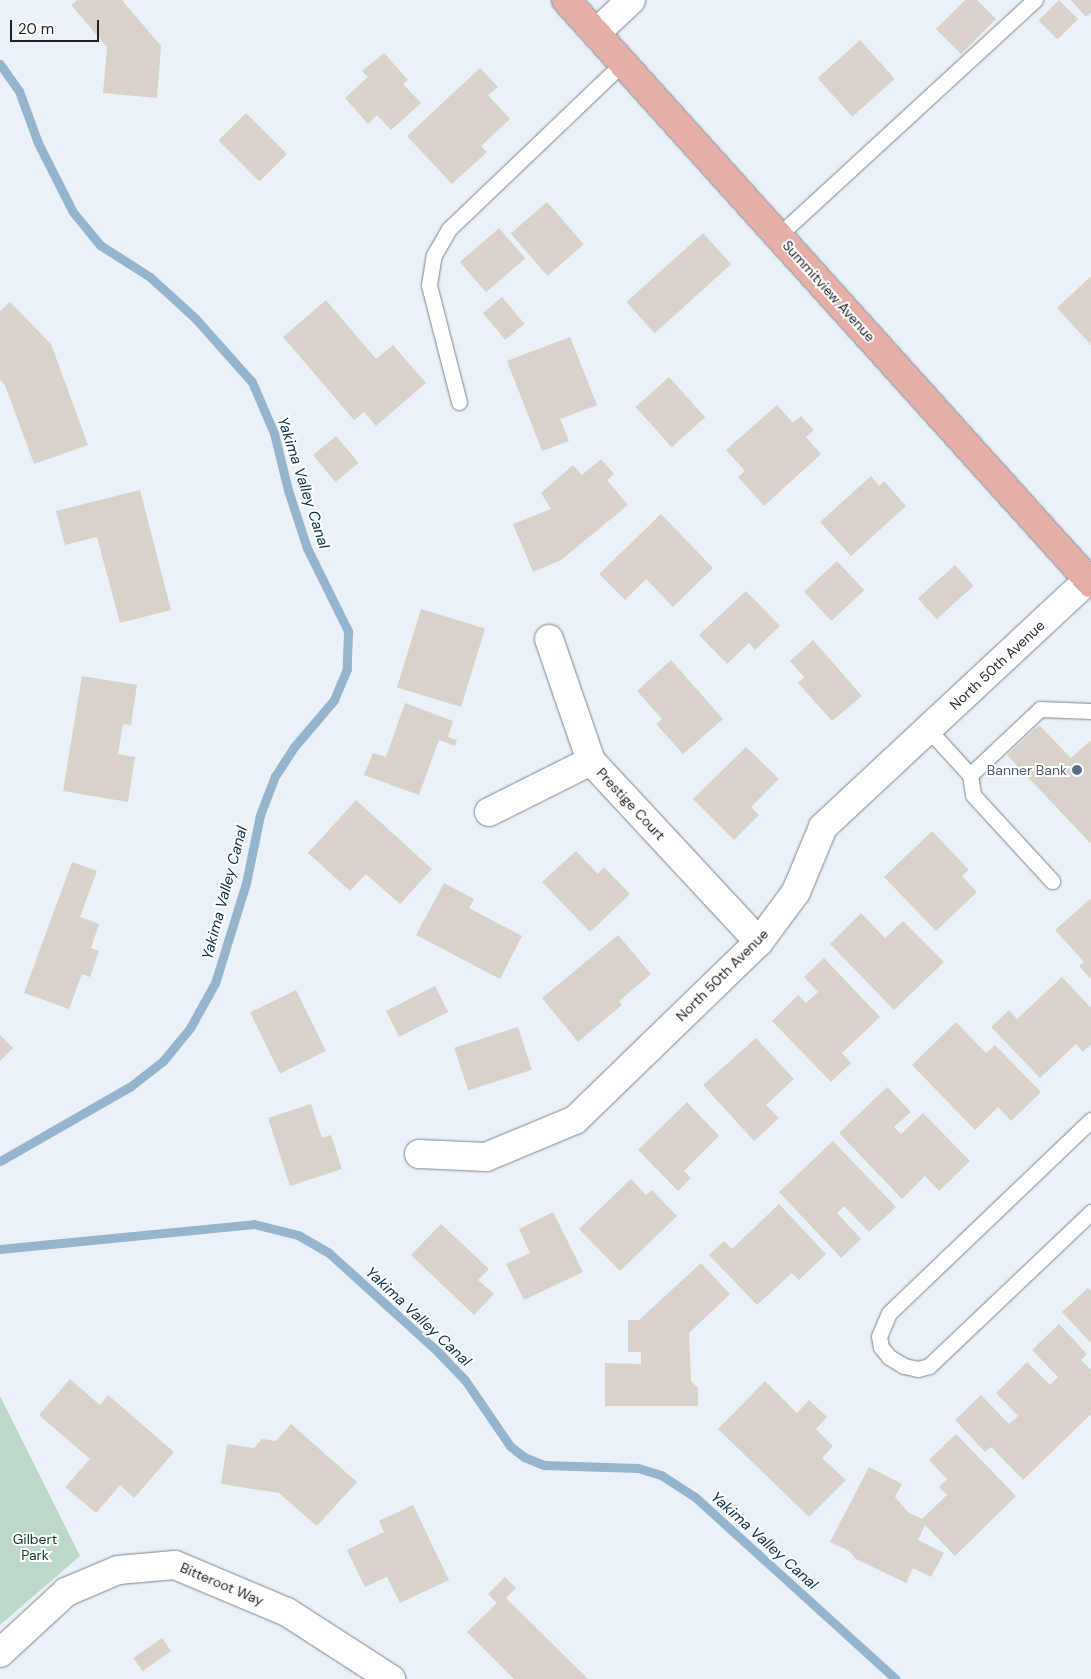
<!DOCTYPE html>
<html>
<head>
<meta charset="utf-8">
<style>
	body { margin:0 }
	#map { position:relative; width:1091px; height:1679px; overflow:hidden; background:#eaf1f8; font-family:"DM Sans",sans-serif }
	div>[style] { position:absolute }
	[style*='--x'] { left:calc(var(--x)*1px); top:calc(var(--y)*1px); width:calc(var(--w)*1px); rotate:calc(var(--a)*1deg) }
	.green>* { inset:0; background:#bbd8c8 }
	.stream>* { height:9px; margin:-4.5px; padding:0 4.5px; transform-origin:4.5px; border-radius:4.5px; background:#95b4ce }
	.building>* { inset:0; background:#d8d2cb; transform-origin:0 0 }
	.roads { filter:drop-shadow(0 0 1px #7e848a) drop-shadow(0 0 1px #7e848a) }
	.service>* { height:15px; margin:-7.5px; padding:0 7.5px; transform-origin:7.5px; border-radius:7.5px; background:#fff }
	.minor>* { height:28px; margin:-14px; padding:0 14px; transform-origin:14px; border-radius:14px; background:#fff }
	.primary>* { height:28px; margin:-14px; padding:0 14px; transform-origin:14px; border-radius:14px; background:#e5afa7 }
	.dots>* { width:14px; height:14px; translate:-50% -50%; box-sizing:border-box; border:2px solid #fff; border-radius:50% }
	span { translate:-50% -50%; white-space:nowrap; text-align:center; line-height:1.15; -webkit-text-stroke:4px #fff; paint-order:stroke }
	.street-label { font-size:14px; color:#1f2124 }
	.service-label { font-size:14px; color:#4e5e75 }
	.right { translate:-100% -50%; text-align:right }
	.park-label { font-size:14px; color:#043a26 }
	.water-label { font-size:15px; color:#062f49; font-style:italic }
	.scale { position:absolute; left:10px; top:20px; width:89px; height:22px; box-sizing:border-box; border:2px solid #1f2124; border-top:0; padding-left:6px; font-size:15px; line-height:18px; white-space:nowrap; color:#1f2124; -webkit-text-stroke:4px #fff; paint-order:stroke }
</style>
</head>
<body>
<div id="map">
	<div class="green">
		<i style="clip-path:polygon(0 1396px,80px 1556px,0 1625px)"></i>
	</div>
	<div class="stream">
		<i style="--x:0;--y:64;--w:33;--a:55"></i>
		<i style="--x:19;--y:91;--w:55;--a:69.9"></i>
		<i style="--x:38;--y:143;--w:77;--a:63.1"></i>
		<i style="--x:73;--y:212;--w:43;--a:50.7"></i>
		<i style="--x:100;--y:245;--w:59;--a:32.6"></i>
		<i style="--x:150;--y:277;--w:61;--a:42.3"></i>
		<i style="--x:195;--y:318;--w:86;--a:48.3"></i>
		<i style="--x:252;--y:382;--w:56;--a:66.7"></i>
		<i style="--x:274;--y:433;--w:59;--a:76.2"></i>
		<i style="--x:288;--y:490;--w:61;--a:71.9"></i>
		<i style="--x:307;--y:548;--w:93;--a:63.7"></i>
		<i style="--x:348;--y:631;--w:38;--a:92"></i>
		<i style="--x:347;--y:669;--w:34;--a:113"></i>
		<i style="--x:334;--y:700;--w:62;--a:130.4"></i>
		<i style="--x:294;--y:747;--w:35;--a:123"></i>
		<i style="--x:275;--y:776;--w:42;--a:111"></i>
		<i style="--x:260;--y:815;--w:69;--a:101.6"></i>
		<i style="--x:246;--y:883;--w:105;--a:107.2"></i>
		<i style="--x:215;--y:983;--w:51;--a:119.1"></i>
		<i style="--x:190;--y:1028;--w:43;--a:129.3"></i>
		<i style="--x:163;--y:1061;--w:41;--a:142"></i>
		<i style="--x:131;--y:1086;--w:151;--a:150.2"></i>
		<i style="--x:0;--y:1249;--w:255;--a:-5.6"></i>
		<i style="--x:254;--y:1224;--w:45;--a:14"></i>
		<i style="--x:298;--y:1235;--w:36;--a:30"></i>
		<i style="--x:329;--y:1253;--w:147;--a:42.2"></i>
		<i style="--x:438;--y:1352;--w:39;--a:46"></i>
		<i style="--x:465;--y:1380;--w:80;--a:55.7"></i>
		<i style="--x:510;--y:1446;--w:18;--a:38"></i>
		<i style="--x:524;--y:1457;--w:22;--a:22"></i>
		<i style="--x:544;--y:1465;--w:94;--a:1.8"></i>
		<i style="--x:638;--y:1468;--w:24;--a:17"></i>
		<i style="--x:661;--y:1475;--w:40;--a:32.9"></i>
		<i style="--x:695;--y:1497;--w:271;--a:42.2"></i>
	</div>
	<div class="building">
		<i style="clip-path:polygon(77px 0,122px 0,161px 46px,157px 98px,103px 93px,107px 47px,71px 5px)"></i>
		<i style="clip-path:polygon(965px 0,977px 0,996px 19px,961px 54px,936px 29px)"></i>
		<i style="left:1059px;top:0;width:27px;height:29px;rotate:45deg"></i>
		<i style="clip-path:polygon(1071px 0,1091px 0,1091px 12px,1086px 17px)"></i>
		<i style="left:860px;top:40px;width:52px;height:57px;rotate:48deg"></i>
		<i style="clip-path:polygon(384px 53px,408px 80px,403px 84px,421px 103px,391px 130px,377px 115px,368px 124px,345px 98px,368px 77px,362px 71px)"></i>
		<i style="clip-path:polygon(480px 68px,498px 87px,488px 95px,510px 119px,481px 146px,487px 152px,452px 184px,407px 136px)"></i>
		<i style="left:246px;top:113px;width:58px;height:39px;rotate:45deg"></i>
		<i style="left:547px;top:202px;width:56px;height:48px;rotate:49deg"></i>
		<i style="left:499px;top:228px;width:40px;height:52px;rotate:49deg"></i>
		<i style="left:703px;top:233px;width:42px;height:103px;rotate:48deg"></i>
		<i style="clip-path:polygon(1091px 276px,1091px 345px,1057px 308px)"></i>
		<i style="left:502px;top:297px;width:35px;height:25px;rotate:50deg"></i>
		<i style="clip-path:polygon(326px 300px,376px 359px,393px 345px,426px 383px,376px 426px,364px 412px,354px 420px,283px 337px)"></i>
		<i style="clip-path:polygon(10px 302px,51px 344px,88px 445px,34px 464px,5px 385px,0 380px,0 311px)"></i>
		<i style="clip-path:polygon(570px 337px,597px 405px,560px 419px,569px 441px,542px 451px,507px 361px)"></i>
		<i style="left:669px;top:377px;width:54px;height:45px;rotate:48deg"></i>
		<i style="clip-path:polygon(777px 405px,793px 423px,801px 416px,814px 430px,806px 437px,821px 454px,764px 506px,738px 477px,745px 471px,726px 450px)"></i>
		<i style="left:336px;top:436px;width:35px;height:30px;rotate:50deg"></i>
		<i style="clip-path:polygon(601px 459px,614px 474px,607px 480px,628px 505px,561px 560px,533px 572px,513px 524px,551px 509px,541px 493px,573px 465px,582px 475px)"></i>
		<i style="clip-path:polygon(871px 476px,879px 486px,884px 481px,906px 506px,851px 556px,820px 522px)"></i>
		<i style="clip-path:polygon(140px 490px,171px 610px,120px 623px,97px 537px,65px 545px,56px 511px)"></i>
		<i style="clip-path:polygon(661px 514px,713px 568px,673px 607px,646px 579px,625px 600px,599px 574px)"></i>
		<i style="left:837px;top:561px;width:40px;height:45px;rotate:47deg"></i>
		<i style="left:955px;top:565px;width:28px;height:50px;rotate:48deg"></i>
		<i style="clip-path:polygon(746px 591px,780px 626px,755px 650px,749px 643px,727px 664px,699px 635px)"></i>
		<i style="left:421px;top:609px;width:67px;height:82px;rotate:17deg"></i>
		<i style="clip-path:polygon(813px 640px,862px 696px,832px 721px,798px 683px,804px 677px,790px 661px)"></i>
		<i style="clip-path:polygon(671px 660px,723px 719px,683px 754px,656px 724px,662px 719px,637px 691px)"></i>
		<i style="clip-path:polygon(82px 676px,137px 685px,131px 725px,123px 724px,118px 754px,135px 757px,128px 802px,63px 791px)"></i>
		<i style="clip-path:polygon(405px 703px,453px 721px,448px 737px,457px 740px,455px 746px,439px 740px,419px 795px,364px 775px,373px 753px,386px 757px)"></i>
		<i style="clip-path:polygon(1039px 725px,1071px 758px,1091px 740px,1091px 844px,1007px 755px)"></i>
		<i style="clip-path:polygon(746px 747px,779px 779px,751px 807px,759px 815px,734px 840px,693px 799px)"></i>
		<i style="clip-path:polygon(356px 800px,432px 869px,400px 904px,366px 874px,350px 891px,308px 853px)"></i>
		<i style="clip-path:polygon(932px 831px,969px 870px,962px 876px,977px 892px,936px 931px,884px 877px)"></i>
		<i style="clip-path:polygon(576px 851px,598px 874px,604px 867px,630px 894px,590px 932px,542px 882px)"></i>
		<i style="clip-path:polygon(72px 862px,97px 871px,80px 917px,99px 924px,91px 948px,99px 951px,90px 977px,82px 974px,69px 1009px,24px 993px)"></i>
		<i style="clip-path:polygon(444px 883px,474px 899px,469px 908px,522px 936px,500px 979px,416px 935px)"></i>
		<i style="clip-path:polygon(1091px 898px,1091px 979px,1079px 966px,1084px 962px,1055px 930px)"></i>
		<i style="clip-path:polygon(861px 913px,885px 938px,903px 921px,944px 962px,894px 1010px,830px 944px)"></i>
		<i style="clip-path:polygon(618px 935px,651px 974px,619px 1001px,622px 1005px,578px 1042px,542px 998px)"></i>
		<i style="clip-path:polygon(824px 958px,880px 1017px,842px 1053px,851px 1063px,831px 1082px,772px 1021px,798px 995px,806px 1003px,818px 992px,804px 977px)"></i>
		<i style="clip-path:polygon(1062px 977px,1091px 1008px,1091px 1044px,1083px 1052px,1076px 1044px,1040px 1078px,991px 1027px,1009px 1010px,1017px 1019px)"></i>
		<i style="left:435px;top:986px;width:29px;height:55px;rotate:63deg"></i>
		<i style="left:296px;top:990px;width:68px;height:51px;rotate:64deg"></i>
		<i style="clip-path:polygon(956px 1022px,986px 1053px,995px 1045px,1041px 1092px,1011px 1121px,998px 1107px,975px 1130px,912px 1065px)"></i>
		<i style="left:518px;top:1027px;width:45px;height:67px;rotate:72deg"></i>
		<i style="clip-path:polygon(0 1035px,13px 1048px,0 1061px)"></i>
		<i style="clip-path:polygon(756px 1038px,794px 1079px,766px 1105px,779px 1118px,754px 1141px,703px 1085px)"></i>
		<i style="clip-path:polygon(887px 1087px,911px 1112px,894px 1127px,901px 1134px,923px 1113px,970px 1161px,939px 1191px,925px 1176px,902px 1199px,839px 1133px)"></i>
		<i style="clip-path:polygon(687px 1102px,719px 1136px,684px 1171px,691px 1178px,678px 1191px,638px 1150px)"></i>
		<i style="clip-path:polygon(311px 1104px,322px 1138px,331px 1135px,342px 1169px,290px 1186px,268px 1118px)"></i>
		<i style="clip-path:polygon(833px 1141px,896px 1207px,869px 1232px,844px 1206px,837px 1213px,861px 1239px,841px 1258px,779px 1192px)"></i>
		<i style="clip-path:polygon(631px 1179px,646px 1195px,652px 1190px,677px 1216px,620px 1271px,579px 1229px)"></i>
		<i style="clip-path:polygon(779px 1204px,826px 1254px,799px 1280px,792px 1273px,757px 1305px,709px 1255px,724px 1241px,732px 1249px)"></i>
		<i style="clip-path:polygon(553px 1212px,583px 1272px,524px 1300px,506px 1264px,530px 1253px,519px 1229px)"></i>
		<i style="clip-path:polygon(441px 1224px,489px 1269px,478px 1280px,494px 1294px,474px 1315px,411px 1255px)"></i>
		<i style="clip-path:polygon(701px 1263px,730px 1294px,689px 1333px,691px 1381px,698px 1388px,698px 1406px,605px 1406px,605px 1363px,641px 1364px,641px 1352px,628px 1352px,628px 1320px,639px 1320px)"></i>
		<i style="clip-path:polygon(1088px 1288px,1091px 1291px,1091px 1343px,1062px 1312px)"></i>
		<i style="clip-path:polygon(1059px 1324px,1087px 1354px,1081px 1360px,1091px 1370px,1091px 1414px,1023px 1480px,991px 1447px,985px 1452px,955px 1420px,981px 1395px,1009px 1424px,1018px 1416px,996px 1393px,1027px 1362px,1050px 1385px,1058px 1377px,1032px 1350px)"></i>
		<i style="clip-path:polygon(70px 1379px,100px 1405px,108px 1395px,174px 1452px,134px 1498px,120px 1485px,96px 1513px,65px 1487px,90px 1459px,39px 1415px)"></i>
		<i style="clip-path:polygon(765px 1381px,797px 1413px,809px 1400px,827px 1417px,816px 1429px,833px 1446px,822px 1458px,846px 1480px,809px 1517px,718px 1429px)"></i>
		<i style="clip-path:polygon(291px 1424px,357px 1482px,317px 1526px,279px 1493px,221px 1484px,227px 1444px,254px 1448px,262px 1439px,276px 1441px)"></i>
		<i style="clip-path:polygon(956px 1434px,1016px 1496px,955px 1556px,925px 1525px,918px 1540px,944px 1553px,931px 1577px,913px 1568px,906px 1583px,856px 1559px,849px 1551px,830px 1542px,869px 1467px,902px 1484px,895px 1497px,909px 1513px,922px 1519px,947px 1495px,939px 1487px,947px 1479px,929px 1460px)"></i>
		<i style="clip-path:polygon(413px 1505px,449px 1580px,400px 1603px,387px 1577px,365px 1587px,347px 1550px,384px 1532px,379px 1521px)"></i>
		<i style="clip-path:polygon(505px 1577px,516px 1588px,506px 1598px,588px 1679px,514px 1679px,467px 1632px,497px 1603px,488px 1594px)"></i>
		<i style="left:162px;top:1638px;width:16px;height:35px;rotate:55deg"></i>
	</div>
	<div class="roads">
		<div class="service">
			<i style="--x:779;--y:235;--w:348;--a:-42.6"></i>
			<i style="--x:459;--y:402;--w:121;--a:-104.4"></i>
			<i style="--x:429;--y:285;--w:30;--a:-81"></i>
			<i style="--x:434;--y:255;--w:30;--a:-60"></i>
			<i style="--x:449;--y:229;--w:240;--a:-43.7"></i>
			<i style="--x:928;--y:729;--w:62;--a:47.6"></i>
			<i style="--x:970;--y:775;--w:20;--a:81"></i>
			<i style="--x:973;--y:795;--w:117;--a:47.4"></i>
			<i style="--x:970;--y:775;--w:96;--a:-43.3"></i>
			<i style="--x:1040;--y:709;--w:51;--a:2.2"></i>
			<i style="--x:1091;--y:1120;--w:279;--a:136.3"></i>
			<i style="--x:889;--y:1313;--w:25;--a:113"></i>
			<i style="--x:879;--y:1336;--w:11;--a:80"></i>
			<i style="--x:881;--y:1347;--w:13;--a:51"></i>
			<i style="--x:889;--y:1357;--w:17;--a:31"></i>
			<i style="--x:904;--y:1366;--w:14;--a:12"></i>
			<i style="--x:918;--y:1369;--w:11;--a:-15"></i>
			<i style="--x:929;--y:1366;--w:224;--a:-43.5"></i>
		</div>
		<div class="minor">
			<i style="--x:596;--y:33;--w:48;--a:-43.3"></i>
			<i style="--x:549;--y:639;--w:129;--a:71"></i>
			<i style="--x:591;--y:761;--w:247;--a:47.1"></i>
			<i style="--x:489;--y:812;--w:114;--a:-26.6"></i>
			<i style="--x:419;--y:1154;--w:67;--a:2.6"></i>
			<i style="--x:486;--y:1157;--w:96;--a:-22.6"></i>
			<i style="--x:575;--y:1120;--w:256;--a:-44.1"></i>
			<i style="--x:759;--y:942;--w:62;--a:-53.5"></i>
			<i style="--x:796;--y:892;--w:70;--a:-67.4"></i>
			<i style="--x:823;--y:827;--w:367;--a:-43"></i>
			<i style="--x:0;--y:1653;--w:90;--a:-42.7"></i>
			<i style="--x:66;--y:1592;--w:56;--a:-22.9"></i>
			<i style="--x:118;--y:1570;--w:57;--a:-5"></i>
			<i style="--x:175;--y:1565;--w:121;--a:22.8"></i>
			<i style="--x:287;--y:1612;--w:124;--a:32.8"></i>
		</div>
		<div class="primary">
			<i style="--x:566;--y:0;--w:785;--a:48"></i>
		</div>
	</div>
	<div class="dots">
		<i style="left:1077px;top:770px;background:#5c6f8a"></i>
	</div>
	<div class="street-label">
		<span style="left:829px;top:291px;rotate:48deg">Summitview Avenue</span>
		<span style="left:997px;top:665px;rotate:-43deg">North 50th Avenue</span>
		<span style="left:631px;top:804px;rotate:47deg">Prestige Court</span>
		<span style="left:722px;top:975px;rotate:-45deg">North 50th Avenue</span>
		<span style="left:222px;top:1584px;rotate:23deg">Bitteroot Way</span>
	</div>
	<div class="service-label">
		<span class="right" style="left:1067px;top:770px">Banner Bank</span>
	</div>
	<div class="park-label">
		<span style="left:35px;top:1547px">Gilbert<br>Park</span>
	</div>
	<div class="water-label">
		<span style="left:303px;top:483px;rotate:72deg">Yakima Valley Canal</span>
		<span style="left:225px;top:893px;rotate:-75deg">Yakima Valley Canal</span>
		<span style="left:418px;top:1317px;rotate:43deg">Yakima Valley Canal</span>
		<span style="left:764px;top:1541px;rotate:42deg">Yakima Valley Canal</span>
	</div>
	<div class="scale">20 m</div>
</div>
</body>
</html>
